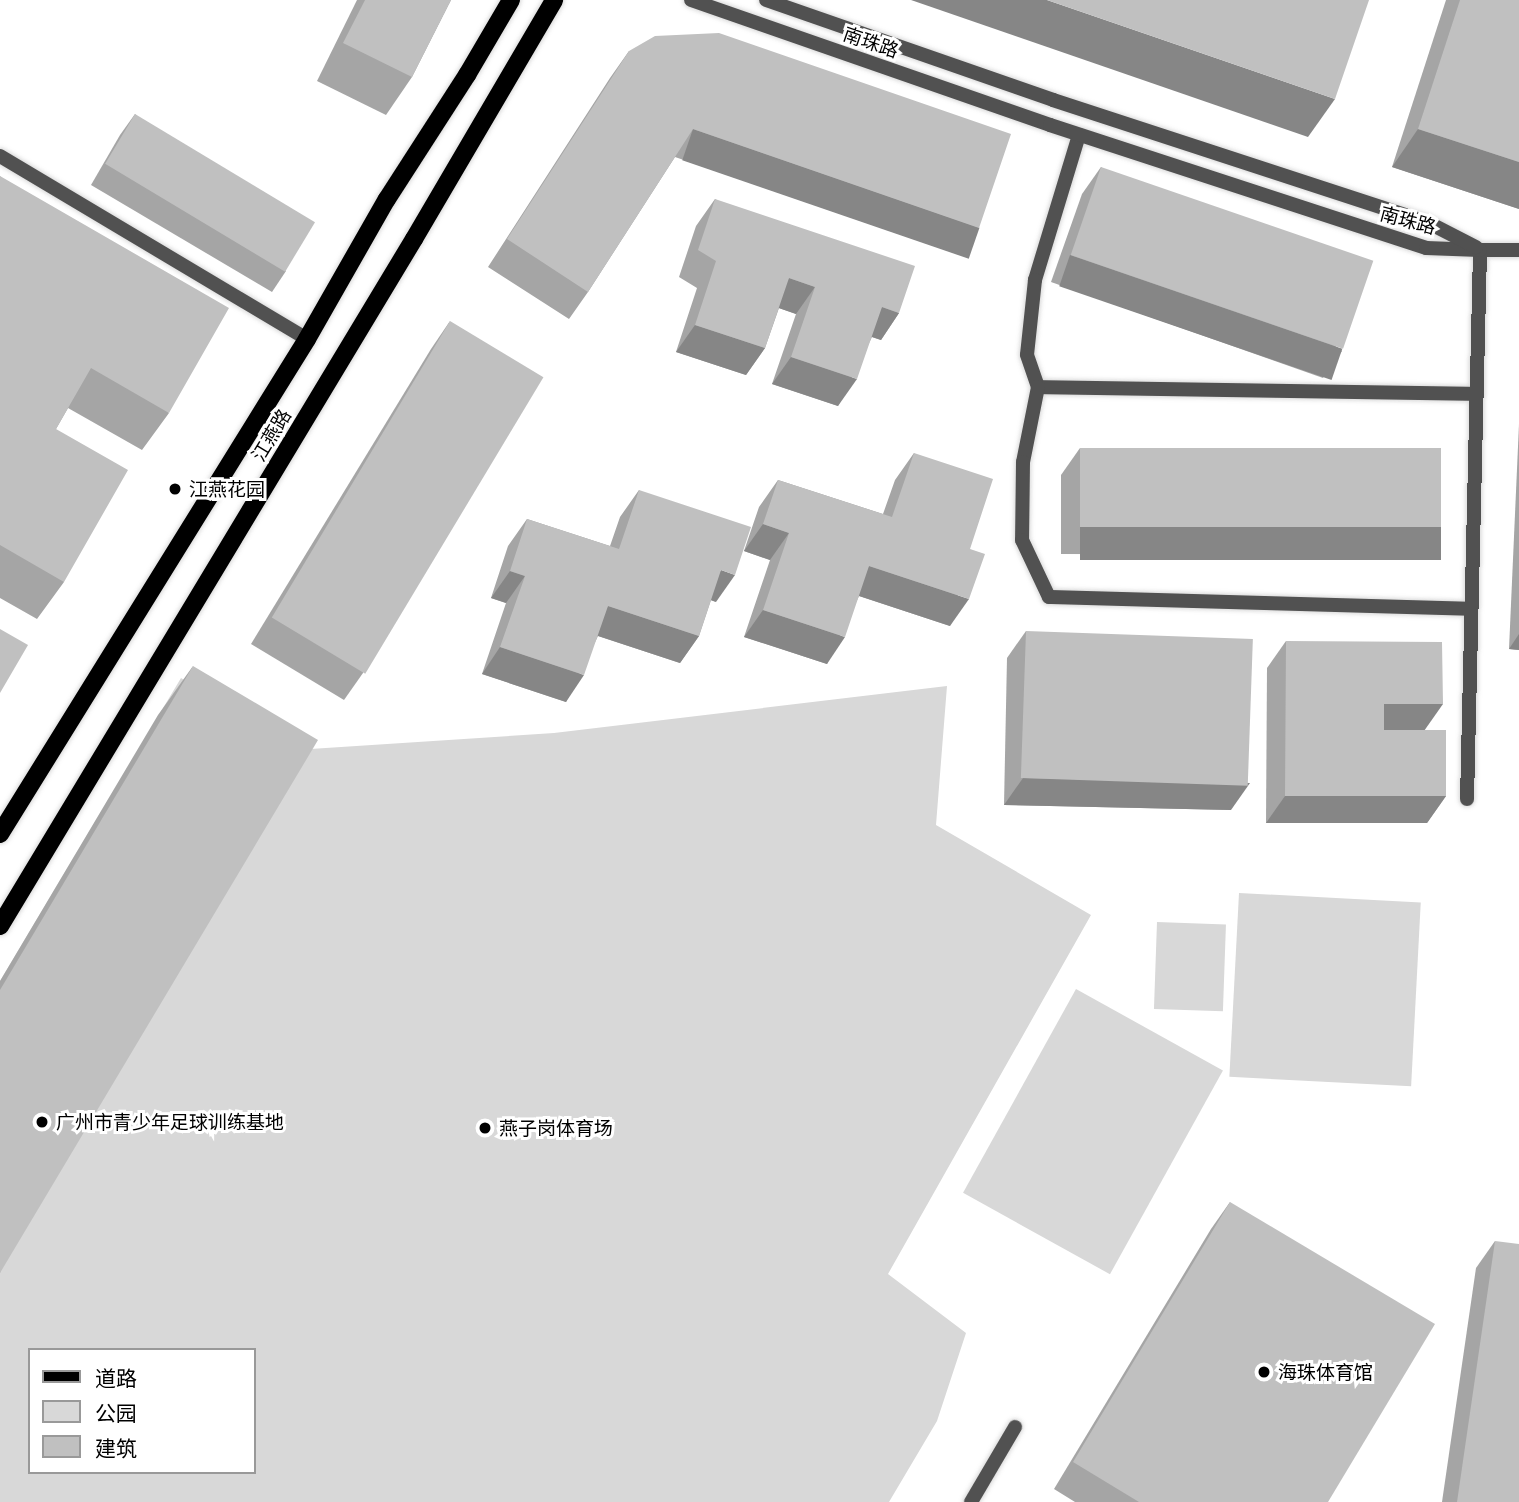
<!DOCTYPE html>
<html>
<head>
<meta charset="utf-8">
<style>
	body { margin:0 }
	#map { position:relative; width:1519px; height:1502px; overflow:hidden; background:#fff; font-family:Commissioner,"Noto Sans SC",sans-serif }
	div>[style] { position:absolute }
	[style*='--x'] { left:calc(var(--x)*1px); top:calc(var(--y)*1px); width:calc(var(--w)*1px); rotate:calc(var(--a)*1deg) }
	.green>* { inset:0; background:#d8d8d8; transform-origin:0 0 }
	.roads { filter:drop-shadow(0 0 2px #dbdbdb) drop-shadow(0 0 2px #dbdbdb) }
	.service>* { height:14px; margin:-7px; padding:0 7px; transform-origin:7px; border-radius:7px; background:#515151 }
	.minor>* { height:14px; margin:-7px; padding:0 7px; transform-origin:7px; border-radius:7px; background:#515151 }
	.tertiary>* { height:14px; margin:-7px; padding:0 7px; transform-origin:7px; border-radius:7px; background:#515151 }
	.primary>* { height:18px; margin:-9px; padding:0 9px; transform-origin:9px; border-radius:9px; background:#000 }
	.wall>* { inset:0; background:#a5a5a5 }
	.shaded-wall>* { inset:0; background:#868686; transform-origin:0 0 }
	.building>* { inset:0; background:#c0c0c0; transform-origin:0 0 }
	.dots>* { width:19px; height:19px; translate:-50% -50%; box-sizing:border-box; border:4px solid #fff; border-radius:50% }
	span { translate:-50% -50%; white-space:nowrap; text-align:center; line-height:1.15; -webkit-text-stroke:6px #fff; paint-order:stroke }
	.street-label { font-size:19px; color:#000 }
	.poi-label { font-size:19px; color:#000 }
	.left { translate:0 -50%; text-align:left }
	.legend { position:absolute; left:28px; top:1348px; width:228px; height:126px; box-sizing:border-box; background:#fff; border:2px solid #999; margin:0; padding:9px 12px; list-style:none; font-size:21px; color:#000 }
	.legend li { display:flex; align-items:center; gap:14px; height:35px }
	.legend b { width:35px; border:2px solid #999 }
</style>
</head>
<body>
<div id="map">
	<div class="green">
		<i style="clip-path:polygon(evenodd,181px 678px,295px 750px,554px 733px,947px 686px,936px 825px,1091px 915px,888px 1274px,966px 1333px,937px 1421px,889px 1502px,0 1502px,0 981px,181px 678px,30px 1350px,254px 1350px,254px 1472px,30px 1472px,30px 1350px)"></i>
		<i style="left:1239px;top:893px;width:182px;height:184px;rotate:3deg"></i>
		<i style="left:1157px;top:922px;width:69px;height:87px;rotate:2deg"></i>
		<i style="left:1076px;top:989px;width:168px;height:233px;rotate:29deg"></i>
	</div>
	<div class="roads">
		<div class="service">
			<i style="--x:1079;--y:135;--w:152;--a:106.9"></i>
			<i style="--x:1035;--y:280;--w:75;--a:96.1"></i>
			<i style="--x:1027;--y:355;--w:34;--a:71"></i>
			<i style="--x:1038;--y:387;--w:439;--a:0.9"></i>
			<i style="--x:1038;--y:387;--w:76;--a:101.3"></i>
			<i style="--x:1023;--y:462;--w:78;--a:90.7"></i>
			<i style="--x:1022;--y:540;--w:63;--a:64.7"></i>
			<i style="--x:1049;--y:597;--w:422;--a:1.6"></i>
			<i style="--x:971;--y:1502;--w:87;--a:-59.6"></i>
		</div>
		<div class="minor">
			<i style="--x:0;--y:156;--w:357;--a:30.8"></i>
			<i style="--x:1467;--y:799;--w:549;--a:-88.64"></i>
			<i style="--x:1480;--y:250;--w:39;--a:0"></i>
		</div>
		<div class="tertiary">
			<i style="--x:691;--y:0;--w:380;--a:19.2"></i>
			<i style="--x:1050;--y:125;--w:396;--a:18.1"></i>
			<i style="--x:1426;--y:248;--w:54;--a:2.1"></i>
			<i style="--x:766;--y:0;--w:304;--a:19.2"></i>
			<i style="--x:1053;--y:100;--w:396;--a:18.1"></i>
			<i style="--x:1429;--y:223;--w:53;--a:27.1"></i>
		</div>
		<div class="primary">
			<i style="--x:0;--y:834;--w:582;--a:-58.19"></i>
			<i style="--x:307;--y:339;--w:161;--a:-60.3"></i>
			<i style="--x:387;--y:199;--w:148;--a:-57.2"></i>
			<i style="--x:467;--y:75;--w:87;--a:-59.6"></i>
			<i style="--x:0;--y:926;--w:802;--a:-58.93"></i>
			<i style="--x:414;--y:239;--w:277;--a:-59.6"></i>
		</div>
	</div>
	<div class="wall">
		<i style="clip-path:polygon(357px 0,451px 0,412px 77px,386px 115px,317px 81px)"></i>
		<i style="clip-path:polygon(1446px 0,1519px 0,1519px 209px,1392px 167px)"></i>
		<i style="clip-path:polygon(629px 51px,979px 228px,960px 255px,675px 157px,588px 292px,569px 319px,488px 267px,610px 78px)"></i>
		<i style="clip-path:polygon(135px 114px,286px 271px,272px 292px,91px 185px,120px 135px)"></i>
		<i style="clip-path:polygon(1101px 167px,1342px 351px,1323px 378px,1051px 282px,1082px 194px)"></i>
		<i style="clip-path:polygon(0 176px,169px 413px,142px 450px,68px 408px,56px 429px,64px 582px,37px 619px,0 598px)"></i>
		<i style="clip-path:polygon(715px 199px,899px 313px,881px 340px,872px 337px,838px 406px,772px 384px,796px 314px,779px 308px,765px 348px,746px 375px,676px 352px,697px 288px,679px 277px,696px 226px)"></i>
		<i style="clip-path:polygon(450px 321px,363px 673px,344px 700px,251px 644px,431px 349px)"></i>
		<i style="clip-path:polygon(1519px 424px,1519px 650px,1509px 649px)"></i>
		<i style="clip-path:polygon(1080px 448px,1422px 555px,1061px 554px,1061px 475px)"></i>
		<i style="clip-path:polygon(914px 453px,970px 549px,950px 626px,859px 596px,827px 664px,744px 637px,770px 560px,744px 551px,759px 507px,778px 480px,883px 514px,895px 480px)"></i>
		<i style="clip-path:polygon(639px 490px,716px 602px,711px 600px,699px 636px,680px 663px,598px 636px,566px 702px,482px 674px,506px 603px,491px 598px,508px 546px,527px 519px,610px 546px,620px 517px)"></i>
		<i style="clip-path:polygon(1026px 631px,1231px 810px,1004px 805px,1007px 658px)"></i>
		<i style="clip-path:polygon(1286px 641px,1424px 730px,1446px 796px,1427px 823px,1266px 823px,1267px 668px)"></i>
		<i style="clip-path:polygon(193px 666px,0 1273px,0 981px,158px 715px)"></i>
		<i style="clip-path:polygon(1230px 1202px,1328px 1502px,1075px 1502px,1054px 1489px,1211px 1229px)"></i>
		<i style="clip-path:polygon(1495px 1241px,1519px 1502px,1442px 1502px,1476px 1268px)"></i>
	</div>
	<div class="shaded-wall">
		<i style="clip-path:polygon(911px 0,1047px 0,1335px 99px,1308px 137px)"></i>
		<i style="left:693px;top:129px;width:303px;height:33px;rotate:19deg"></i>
		<i style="clip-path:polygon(1418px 129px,1519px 162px,1519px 209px,1392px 167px)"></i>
		<i style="left:1070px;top:255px;width:288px;height:33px;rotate:19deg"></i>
		<i style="clip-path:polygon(789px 278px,815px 287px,796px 314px,770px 305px)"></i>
		<i style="clip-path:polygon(882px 307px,899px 313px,881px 340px,863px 334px)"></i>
		<i style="clip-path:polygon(695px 325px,765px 348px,746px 375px,676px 352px)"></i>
		<i style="clip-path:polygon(791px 357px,857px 379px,838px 406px,772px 384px)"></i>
		<i style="clip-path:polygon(763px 524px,789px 533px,770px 560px,744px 551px)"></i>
		<i style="left:1080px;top:527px;width:361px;height:33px"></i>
		<i style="clip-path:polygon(869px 566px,969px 599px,950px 626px,850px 593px)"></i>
		<i style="clip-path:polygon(721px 570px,735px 575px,716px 602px,702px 597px)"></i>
		<i style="clip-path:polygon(510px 571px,525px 576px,506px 603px,491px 598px)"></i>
		<i style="clip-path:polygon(608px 606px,699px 636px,680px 663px,589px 633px)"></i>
		<i style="clip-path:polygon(763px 610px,845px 637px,827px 664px,744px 637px)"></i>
		<i style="clip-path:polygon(1519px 634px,1519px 650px,1509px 649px)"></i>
		<i style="clip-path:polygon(500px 647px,584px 675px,566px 702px,482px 674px)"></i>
		<i style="clip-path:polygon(1384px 704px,1443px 704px,1424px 731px,1365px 731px)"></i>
		<i style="clip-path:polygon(1023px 778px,1250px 783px,1231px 810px,1004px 805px)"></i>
		<i style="clip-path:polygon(1285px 796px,1446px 796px,1427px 823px,1266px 823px)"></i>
	</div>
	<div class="building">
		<i style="clip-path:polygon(365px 0,451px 0,412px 77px,343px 43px)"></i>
		<i style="clip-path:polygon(1047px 0,1369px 0,1335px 99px)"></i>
		<i style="clip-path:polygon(1460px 0,1519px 0,1519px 162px,1418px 129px)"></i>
		<i style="clip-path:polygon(719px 33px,1011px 134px,979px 228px,693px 129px,588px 292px,507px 239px,629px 51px,655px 36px)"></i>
		<i style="left:135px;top:114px;width:210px;height:58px;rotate:31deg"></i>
		<i style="left:1101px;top:167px;width:288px;height:93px;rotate:19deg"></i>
		<i style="clip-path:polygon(0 176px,229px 308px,169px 413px,91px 368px,56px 429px,128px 470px,64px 582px,0 545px)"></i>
		<i style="clip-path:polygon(715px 199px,915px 266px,899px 313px,882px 307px,857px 379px,791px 357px,815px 287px,789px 278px,765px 348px,695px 325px,716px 261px,698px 250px)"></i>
		<i style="left:450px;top:321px;width:109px;height:346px;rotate:31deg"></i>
		<i style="left:1080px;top:448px;width:361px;height:79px"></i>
		<i style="clip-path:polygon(914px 453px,993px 479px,970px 549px,985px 554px,969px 599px,869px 566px,845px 637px,763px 610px,789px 533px,763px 524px,778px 480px,892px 517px)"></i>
		<i style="clip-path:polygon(639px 490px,751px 527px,735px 575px,721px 570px,699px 636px,608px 606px,584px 675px,500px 647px,525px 576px,510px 571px,527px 519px,619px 549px)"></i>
		<i style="clip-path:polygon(0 629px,28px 645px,0 693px)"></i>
		<i style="left:1026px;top:631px;width:227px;height:147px;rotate:2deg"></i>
		<i style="clip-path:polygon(1286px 641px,1442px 642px,1443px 704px,1384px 704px,1384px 730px,1446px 730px,1446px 796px,1285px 796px)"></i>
		<i style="clip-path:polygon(193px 666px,318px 740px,0 1273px,0 990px)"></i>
		<i style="clip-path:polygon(1230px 1202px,1435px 1324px,1328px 1502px,1139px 1502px,1073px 1462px)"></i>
		<i style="clip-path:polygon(1495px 1241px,1519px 1244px,1519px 1502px,1457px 1502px)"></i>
	</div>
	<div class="dots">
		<i style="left:175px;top:489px;background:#000"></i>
		<i style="left:42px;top:1122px;background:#000"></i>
		<i style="left:485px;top:1128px;background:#000"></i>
		<i style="left:1264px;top:1372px;background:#000"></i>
	</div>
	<div class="street-label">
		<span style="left:871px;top:42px;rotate:19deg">南珠路</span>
		<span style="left:1408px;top:220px;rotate:15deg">南珠路</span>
		<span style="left:271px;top:435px;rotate:-59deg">江燕路</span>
	</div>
	<div class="poi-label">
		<span class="left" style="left:189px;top:489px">江燕花园</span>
		<span class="left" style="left:56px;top:1122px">广州市青少年足球训练基地</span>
		<span class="left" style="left:499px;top:1128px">燕子岗体育场</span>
		<span class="left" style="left:1278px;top:1372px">海珠体育馆</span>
	</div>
	<ul class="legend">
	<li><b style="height:9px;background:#000"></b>道路</li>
	<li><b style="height:19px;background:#d8d8d8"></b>公园</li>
	<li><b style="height:19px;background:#c0c0c0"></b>建筑</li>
	</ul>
</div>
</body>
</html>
